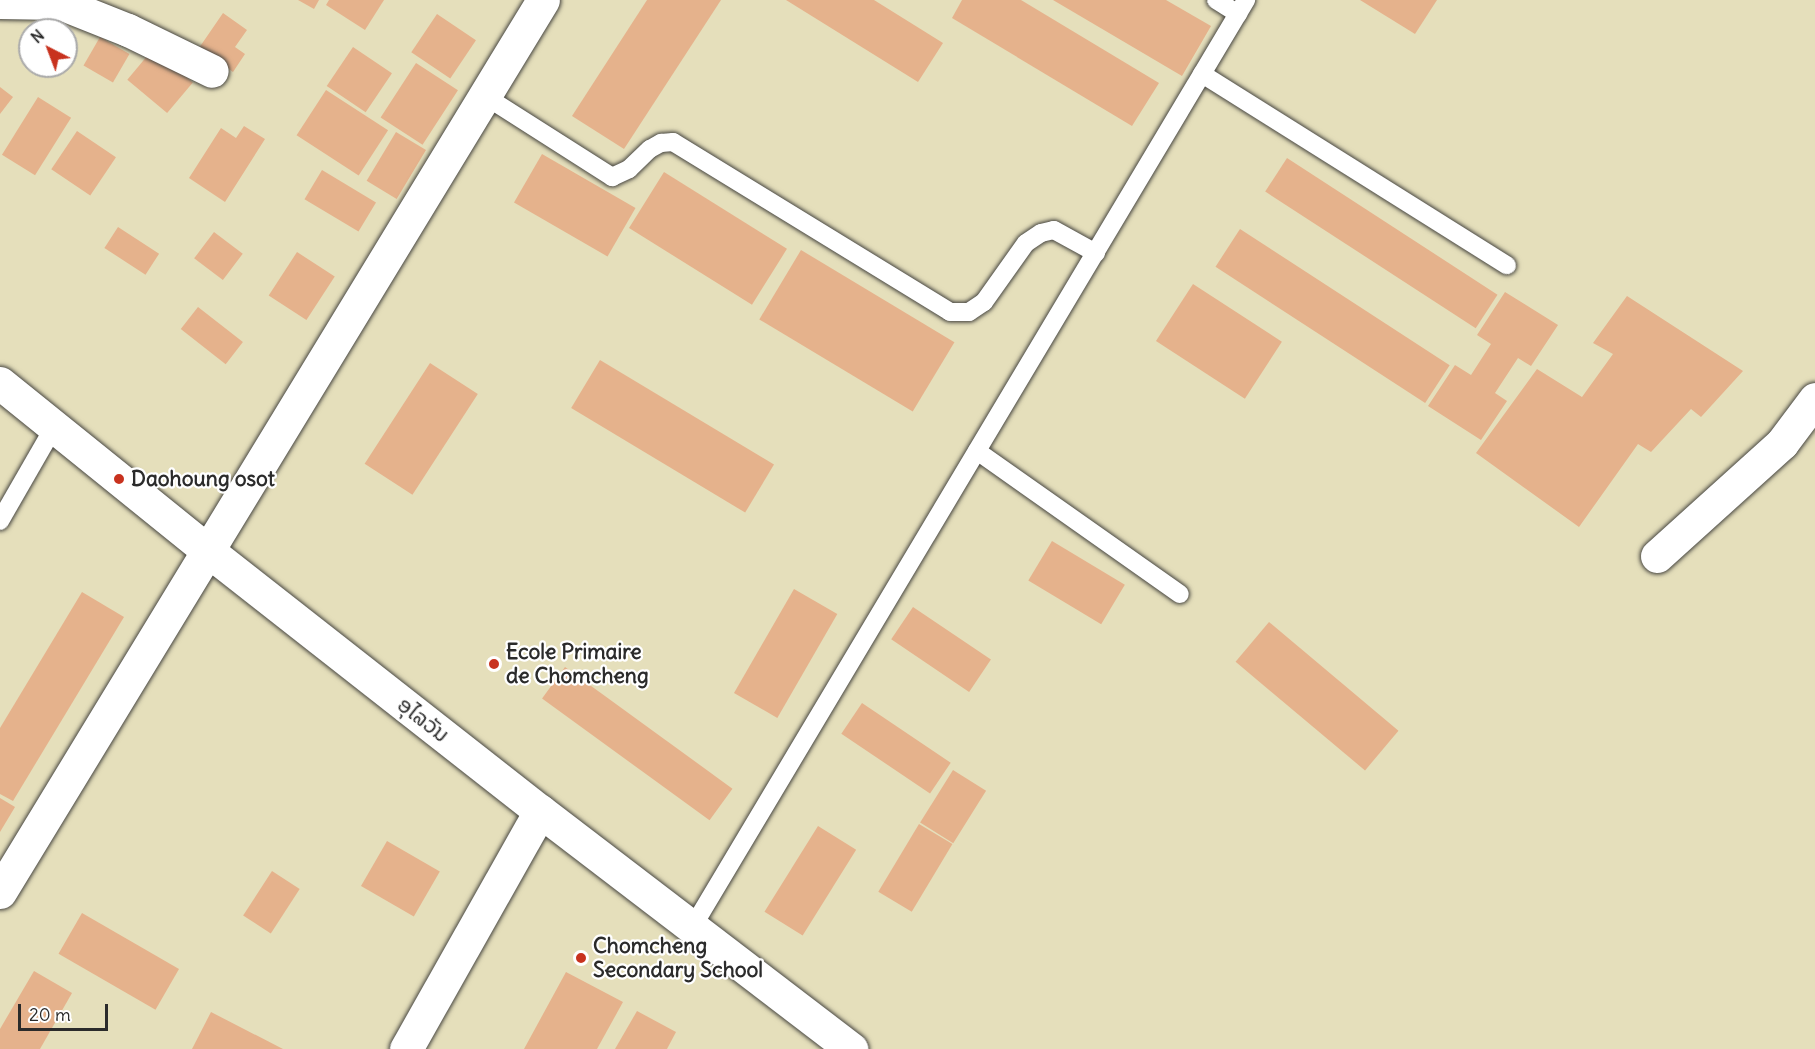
<!DOCTYPE html>
<html>
<head>
<meta charset="utf-8">
<style>
	body { margin:0 }
	#map { position:relative; width:1815px; height:1049px; overflow:hidden; background:#e5dfbb; font-family:Delius,"Noto Sans Lao",sans-serif }
	div>[style] { position:absolute }
	[style*='--x'] { left:calc(var(--x)*1px); top:calc(var(--y)*1px); width:calc(var(--w)*1px); rotate:calc(var(--a)*1deg) }
	.building>* { inset:0; background:#e5b28c; transform-origin:0 0 }
	.roads { filter:drop-shadow(0 0 2px #474641) drop-shadow(0 0 2px #474641) }
	.lane>* { height:18px; margin:-9px; padding:0 9px; transform-origin:9px; border-radius:9px; background:#fff }
	.street>* { height:33px; margin:-16.5px; padding:0 16.5px; transform-origin:16.5px; border-radius:16.5px; background:#fff }
	.secondary>* { height:33px; margin:-16.5px; padding:0 16.5px; transform-origin:16.5px; border-radius:16.5px; background:#fff }
	.dots>* { width:16px; height:16px; translate:-50% -50%; box-sizing:border-box; border:3px solid #fff; border-radius:50% }
	span { translate:-50% -50%; white-space:nowrap; text-align:center; line-height:1.15; -webkit-text-stroke:4.5px #fff; paint-order:stroke }
	.poi-label { font-size:21px; color:#2b2b2b; font-weight:700 }
	.left { translate:0 -50%; text-align:left }
	.street-label { font-size:21px; color:#2b2b2b }
	.north { position:absolute; left:18px; top:18px; width:60px; height:60px; box-sizing:border-box; background:#fff; border:2px solid #aaa; border-radius:50%; rotate:318deg; font-size:16px; font-weight:700; line-height:24px; text-align:center; color:#2b2b2b }
	.north::after { content:''; display:block; margin:auto; width:21px; height:27px; background:#c8321e; clip-path:polygon(50% 0,100% 100%,50% 72%,0 100%) }
	.scale { position:absolute; left:18px; top:1004px; width:90px; height:27px; box-sizing:border-box; border:3px solid #2b2b2b; border-top:0; padding-left:8px; font-size:18px; line-height:21px; white-space:nowrap; color:#2b2b2b; -webkit-text-stroke:4px #fff; paint-order:stroke }
</style>
</head>
<body>
<div id="map">
	<div class="building">
		<i style="clip-path:polygon(298px 0,319px 0,314px 9px)"></i>
		<i style="clip-path:polygon(329px 0,384px 0,365px 30px,326px 5px)"></i>
		<i style="clip-path:polygon(647px 0,721px 0,624px 149px,572px 116px)"></i>
		<i style="clip-path:polygon(786px 0,874px 0,943px 43px,918px 82px)"></i>
		<i style="clip-path:polygon(962px 0,1021px 0,1159px 83px,1132px 126px,952px 18px)"></i>
		<i style="clip-path:polygon(1053px 0,1166px 0,1211px 26px,1182px 76px)"></i>
		<i style="clip-path:polygon(1360px 0,1437px 0,1415px 34px)"></i>
		<i style="clip-path:polygon(223px 13px,247px 30px,235px 47px,245px 54px,233px 72px,199px 48px)"></i>
		<i style="left:437px;top:14px;width:47px;height:46px;rotate:34deg"></i>
		<i style="left:100px;top:37px;width:34px;height:33px;rotate:30deg"></i>
		<i style="left:353px;top:47px;width:47px;height:47px;rotate:34deg"></i>
		<i style="left:153px;top:49px;width:52px;height:40px;rotate:40deg"></i>
		<i style="left:416px;top:63px;width:50px;height:65px;rotate:33deg"></i>
		<i style="clip-path:polygon(0 87px,13px 97px,0 114px)"></i>
		<i style="left:326px;top:90px;width:74px;height:54px;rotate:33deg"></i>
		<i style="left:38px;top:97px;width:39px;height:68px;rotate:32deg"></i>
		<i style="clip-path:polygon(244px 126px,265px 139px,225px 202px,189px 178px,221px 128px,236px 138px)"></i>
		<i style="left:77px;top:131px;width:47px;height:46px;rotate:34deg"></i>
		<i style="left:396px;top:132px;width:35px;height:57px;rotate:31deg"></i>
		<i style="left:542px;top:154px;width:108px;height:56px;rotate:30deg"></i>
		<i style="left:1287px;top:158px;width:251px;height:40px;rotate:33deg"></i>
		<i style="left:322px;top:170px;width:63px;height:34px;rotate:31deg"></i>
		<i style="left:664px;top:172px;width:145px;height:66px;rotate:32deg"></i>
		<i style="left:118px;top:227px;width:49px;height:25px;rotate:33deg"></i>
		<i style="left:1240px;top:229px;width:250px;height:45px;rotate:33deg"></i>
		<i style="left:214px;top:232px;width:36px;height:33px;rotate:37deg"></i>
		<i style="left:801px;top:250px;width:179px;height:81px;rotate:31deg"></i>
		<i style="left:297px;top:252px;width:45px;height:52px;rotate:33deg"></i>
		<i style="left:1193px;top:284px;width:106px;height:68px;rotate:33deg"></i>
		<i style="clip-path:polygon(1505px 292px,1558px 325px,1531px 366px,1518px 358px,1495px 393px,1507px 401px,1481px 440px,1428px 406px,1455px 365px,1471px 375px,1491px 344px,1477px 335px)"></i>
		<i style="clip-path:polygon(1627px 296px,1743px 371px,1701px 417px,1691px 409px,1651px 452px,1638px 444px,1579px 527px,1476px 453px,1537px 369px,1582px 397px,1613px 354px,1593px 343px)"></i>
		<i style="left:198px;top:307px;width:57px;height:28px;rotate:38deg"></i>
		<i style="left:600px;top:360px;width:203px;height:56px;rotate:31deg"></i>
		<i style="left:430px;top:363px;width:57px;height:120px;rotate:33deg"></i>
		<i style="left:1052px;top:541px;width:85px;height:46px;rotate:31deg"></i>
		<i style="left:794px;top:589px;width:50px;height:120px;rotate:30deg"></i>
		<i style="clip-path:polygon(82px 592px,124px 617px,13px 801px,0 794px,0 728px)"></i>
		<i style="left:913px;top:607px;width:94px;height:39px;rotate:34deg"></i>
		<i style="left:1269px;top:622px;width:169px;height:52px;rotate:40deg"></i>
		<i style="left:565px;top:667px;width:207px;height:39px;rotate:36deg"></i>
		<i style="left:862px;top:703px;width:107px;height:37px;rotate:34deg"></i>
		<i style="left:953px;top:770px;width:39px;height:62px;rotate:32deg"></i>
		<i style="clip-path:polygon(0 798px,15px 807px,0 832px)"></i>
		<i style="left:919px;top:824px;width:39px;height:79px;rotate:31deg"></i>
		<i style="left:818px;top:826px;width:45px;height:101px;rotate:32deg"></i>
		<i style="left:387px;top:841px;width:61px;height:52px;rotate:30deg"></i>
		<i style="left:272px;top:871px;width:33px;height:53px;rotate:33deg"></i>
		<i style="left:82px;top:913px;width:112px;height:47px;rotate:30deg"></i>
		<i style="clip-path:polygon(34px 971px,72px 993px,40px 1049px,0 1049px,0 1029px)"></i>
		<i style="clip-path:polygon(566px 972px,623px 1002px,597px 1049px,524px 1049px)"></i>
		<i style="clip-path:polygon(637px 1011px,676px 1032px,667px 1049px,615px 1049px)"></i>
		<i style="clip-path:polygon(211px 1012px,283px 1049px,192px 1049px)"></i>
	</div>
	<div class="roads">
		<div class="lane">
			<i style="--x:1216;--y:0;--w:26;--a:32"></i>
			<i style="--x:1202;--y:74;--w:360;--a:32.1"></i>
			<i style="--x:485;--y:96;--w:151;--a:32.5"></i>
			<i style="--x:612;--y:177;--w:19;--a:-25"></i>
			<i style="--x:629;--y:169;--w:29;--a:-44"></i>
			<i style="--x:650;--y:149;--w:13;--a:-29"></i>
			<i style="--x:661;--y:143;--w:12;--a:-5"></i>
			<i style="--x:673;--y:142;--w:325;--a:31.5"></i>
			<i style="--x:950;--y:312;--w:19;--a:0"></i>
			<i style="--x:969;--y:312;--w:18;--a:-34"></i>
			<i style="--x:984;--y:302;--w:72;--a:-54.6"></i>
			<i style="--x:1026;--y:243;--w:18;--a:-34"></i>
			<i style="--x:1041;--y:233;--w:13;--a:-13"></i>
			<i style="--x:1054;--y:230;--w:48;--a:28.7"></i>
			<i style="--x:977;--y:451;--w:248;--a:35.2"></i>
			<i style="--x:0;--y:521;--w:108;--a:-60.1"></i>
			<i style="--x:692;--y:928;--w:1081;--a:-59.16"></i>
		</div>
		<div class="street">
			<i style="--x:0;--y:2;--w:60;--a:1"></i>
			<i style="--x:60;--y:3;--w:73;--a:21.7"></i>
			<i style="--x:128;--y:30;--w:93;--a:26"></i>
			<i style="--x:1657;--y:556;--w:169;--a:-42.1"></i>
			<i style="--x:1782;--y:443;--w:55;--a:-53.1"></i>
			<i style="--x:0;--y:892;--w:1044;--a:-58.67"></i>
			<i style="--x:406;--y:1049;--w:273;--a:-60.6"></i>
		</div>
		<div class="secondary">
			<i style="--x:0;--y:383;--w:266;--a:38.9"></i>
			<i style="--x:207;--y:550;--w:423;--a:38.1"></i>
			<i style="--x:540;--y:811;--w:392;--a:37.4"></i>
		</div>
	</div>
	<div class="dots">
		<i style="left:119px;top:479px;background:#c8321e"></i>
		<i style="left:494px;top:664px;background:#c8321e"></i>
		<i style="left:581px;top:958px;background:#c8321e"></i>
	</div>
	<div class="poi-label">
		<span class="left" style="left:131px;top:479px">Daohoung osot</span>
		<span class="left" style="left:506px;top:664px">Ecole Primaire<br>de Chomcheng</span>
		<span class="left" style="left:593px;top:958px">Chomcheng<br>Secondary School</span>
	</div>
	<div class="street-label">
		<span style="left:423px;top:720px;rotate:38deg">ອຸໄລວັນ</span>
	</div>
	<div class="north">N</div>
	<div class="scale">20 m</div>
</div>
</body>
</html>
